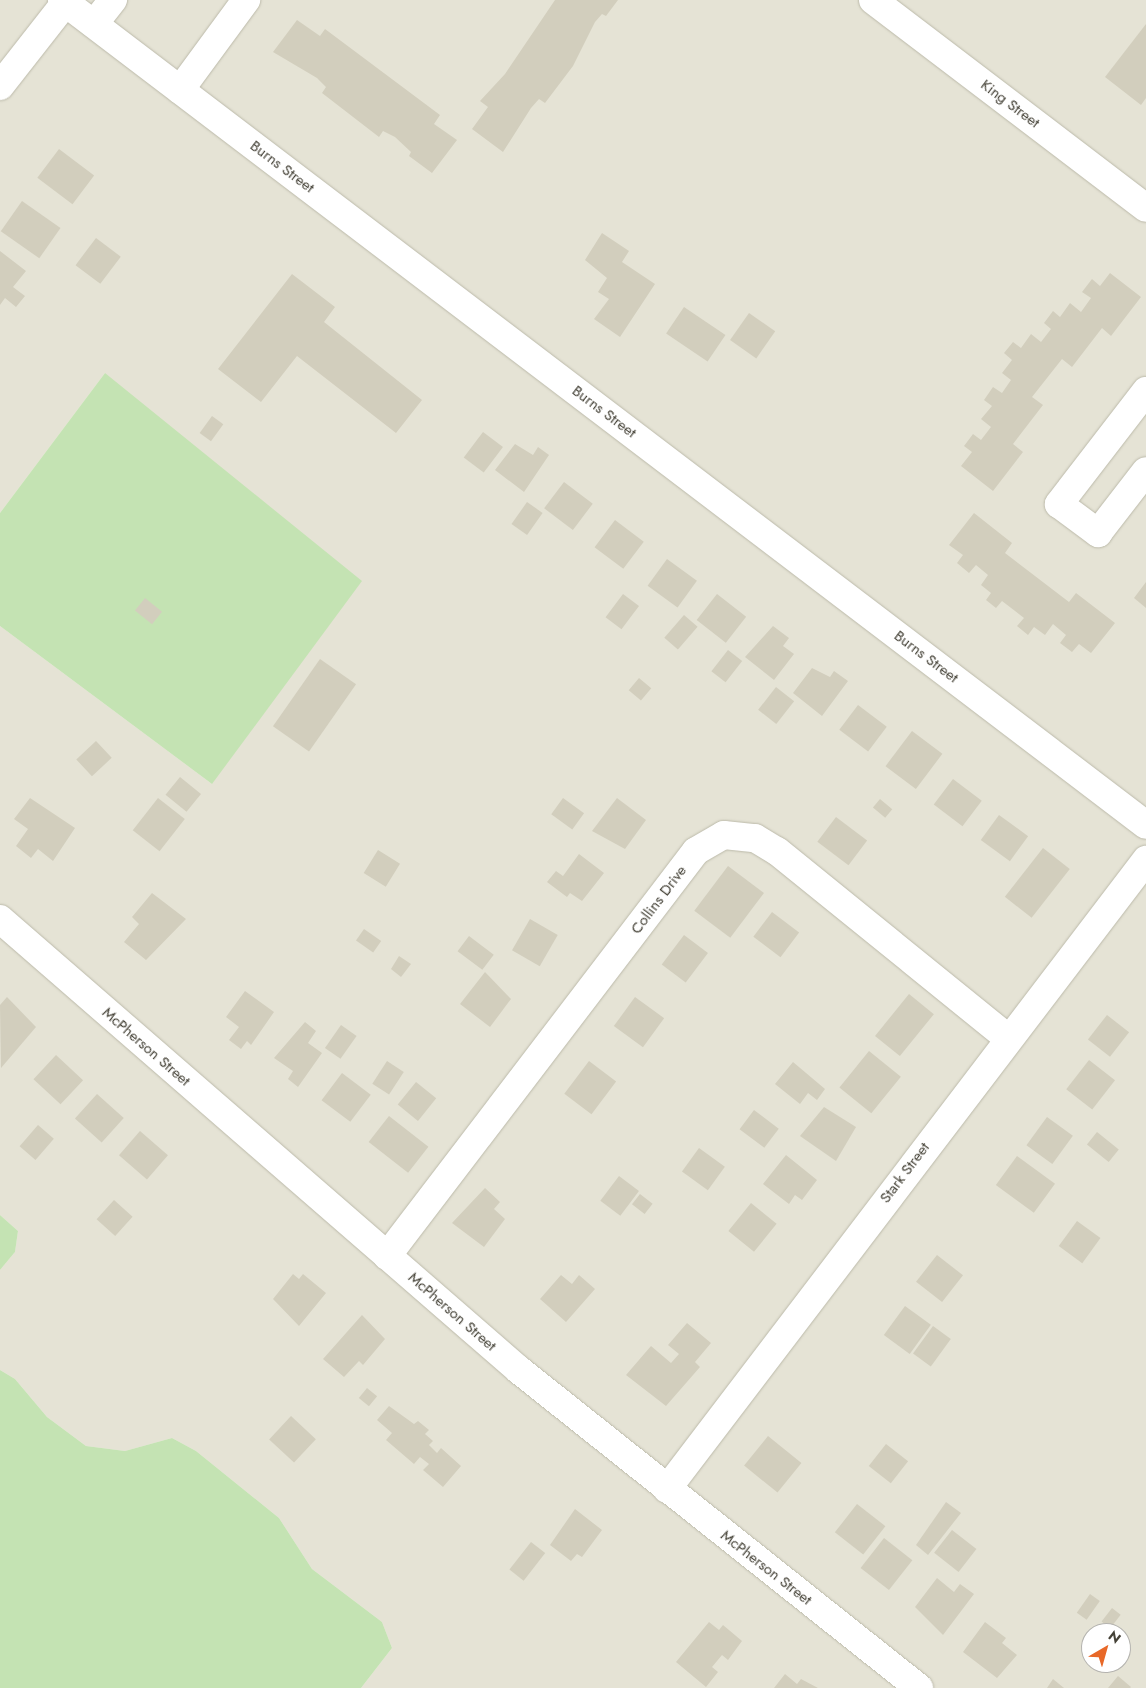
<!DOCTYPE html>
<html>
<head>
<meta charset="utf-8">
<style>
	body { margin:0 }
	#map { position:relative; width:1146px; height:1688px; overflow:hidden; background:#f2f1e7; font-family:Jost,sans-serif }
	div>[style] { position:absolute }
	[style*='--x'] { left:calc(var(--x)*1px); top:calc(var(--y)*1px); width:calc(var(--w)*1px); rotate:calc(var(--a)*1deg) }
	.residential>* { inset:0; background:#e5e3d5 }
	.green>* { inset:0; background:#c4e3b3 }
	.building>* { inset:0; background:#d2cebd; transform-origin:0 0 }
	.roads { filter:drop-shadow(0 0 1px #bcbaaa) drop-shadow(0 0 1px #bcbaaa) }
	.minor>* { height:28px; margin:-14px; padding:0 14px; transform-origin:14px; border-radius:14px; background:#fff }
	span { translate:-50% -50%; white-space:nowrap; text-align:center; line-height:1.15; -webkit-text-stroke:4px #fff; paint-order:stroke }
	.street-label { font-size:15px; color:#444136 }
	.north { position:absolute; left:1081px; top:1623px; width:50px; height:50px; box-sizing:border-box; background:#fff; border:1px solid #b4b3af; border-radius:50%; rotate:38deg; font-size:14px; font-weight:700; line-height:20px; text-align:center; color:#444136 }
	.north::after { content:''; display:block; margin:auto; width:18px; height:22px; background:#e86828; clip-path:polygon(50% 0,100% 100%,50% 72%,0 100%) }
</style>
</head>
<body>
<div id="map">
	<div class="residential">
		<i style="clip-path:polygon(evenodd,0 0,1146px 0,1146px 1688px,361px 1688px,392px 1648px,382px 1622px,312px 1569px,279px 1518px,196px 1451px,172px 1438px,125px 1451px,86px 1446px,47px 1417px,15px 1379px,0 1370px,0 1270px,15px 1252px,18px 1231px,0 1215px,0 626px,212px 784px,105px 373px,0 513px,0 0,1091px 1633px,1121px 1633px,1121px 1663px,1091px 1663px,1091px 1633px)"></i>
	</div>
	<div class="green">
		<i style="clip-path:polygon(105px 373px,362px 581px,212px 784px,0 626px,0 513px)"></i>
		<i style="clip-path:polygon(0 1215px,18px 1231px,15px 1252px,0 1270px)"></i>
		<i style="clip-path:polygon(0 1370px,15px 1379px,47px 1417px,86px 1446px,125px 1451px,172px 1438px,196px 1451px,279px 1518px,312px 1569px,382px 1622px,392px 1648px,361px 1688px,0 1688px)"></i>
	</div>
	<div class="building">
		<i style="clip-path:polygon(555px 0,618px 0,606px 16px,602px 14px,595px 22px,573px 66px,545px 103px,539px 99px,531px 108px,503px 152px,472px 129px,488px 107px,480px 101px,505px 74px)"></i>
		<i style="clip-path:polygon(297px 20px,320px 36px,325px 29px,440px 115px,434px 124px,457px 140px,432px 173px,409px 156px,411px 152px,395px 137px,383px 131px,379px 137px,322px 93px,326px 87px,317px 78px,273px 52px)"></i>
		<i style="clip-path:polygon(1146px 24px,1146px 98px,1141px 105px,1105px 77px)"></i>
		<i style="left:59px;top:149px;width:44px;height:36px;rotate:37deg"></i>
		<i style="left:22px;top:201px;width:47px;height:37px;rotate:35deg"></i>
		<i style="clip-path:polygon(602px 233px,629px 251px,622px 262px,655px 284px,620px 337px,594px 319px,609px 299px,598px 292px,607px 278px,585px 260px)"></i>
		<i style="left:96px;top:238px;width:31px;height:34px;rotate:37deg"></i>
		<i style="clip-path:polygon(0 251px,26px 271px,13px 287px,25px 296px,16px 307px,5px 298px,0 305px)"></i>
		<i style="clip-path:polygon(1110px 273px,1141px 297px,1111px 336px,1102px 328px,1072px 367px,1062px 359px,1032px 397px,1043px 405px,1013px 444px,1023px 452px,993px 491px,961px 466px,972px 452px,964px 446px,973px 434px,981px 440px,991px 427px,981px 419px,992px 406px,984px 400px,993px 387px,1002px 393px,1011px 380px,1002px 373px,1012px 360px,1004px 353px,1013px 342px,1021px 348px,1031px 334px,1041px 342px,1051px 329px,1044px 323px,1053px 311px,1060px 317px,1070px 303px,1081px 312px,1091px 298px,1082px 292px,1092px 279px,1100px 286px)"></i>
		<i style="clip-path:polygon(292px 274px,335px 307px,324px 322px,422px 400px,396px 433px,297px 356px,261px 402px,218px 369px)"></i>
		<i style="left:684px;top:307px;width:50px;height:32px;rotate:34deg"></i>
		<i style="left:749px;top:313px;width:32px;height:33px;rotate:35deg"></i>
		<i style="left:212px;top:416px;width:14px;height:21px;rotate:36deg"></i>
		<i style="left:483px;top:432px;width:25px;height:32px;rotate:37deg"></i>
		<i style="clip-path:polygon(515px 444px,533px 455px,538px 447px,549px 455px,524px 492px,495px 470px)"></i>
		<i style="left:564px;top:482px;width:36px;height:33px;rotate:37deg"></i>
		<i style="left:527px;top:502px;width:19px;height:27px;rotate:35deg"></i>
		<i style="clip-path:polygon(974px 513px,1012px 543px,1005px 553px,1069px 602px,1076px 593px,1115px 623px,1091px 653px,1079px 644px,1072px 652px,1060px 643px,1066px 635px,1053px 624px,1045px 635px,1034px 627px,1028px 635px,1017px 626px,1024px 618px,1002px 601px,996px 608px,986px 600px,991px 593px,981px 585px,988px 575px,976px 565px,969px 573px,957px 563px,963px 555px,949px 545px)"></i>
		<i style="left:615px;top:520px;width:36px;height:34px;rotate:37deg"></i>
		<i style="left:667px;top:559px;width:37px;height:33px;rotate:36deg"></i>
		<i style="clip-path:polygon(1146px 582px,1146px 608px,1134px 598px)"></i>
		<i style="left:623px;top:594px;width:20px;height:29px;rotate:37deg"></i>
		<i style="left:717px;top:594px;width:37px;height:33px;rotate:38deg"></i>
		<i style="left:145px;top:598px;width:22px;height:16px;rotate:39deg"></i>
		<i style="left:684px;top:615px;width:18px;height:30px;rotate:41deg"></i>
		<i style="clip-path:polygon(773px 626px,789px 638px,783px 646px,794px 654px,774px 680px,745px 657px)"></i>
		<i style="left:728px;top:650px;width:18px;height:27px;rotate:38deg"></i>
		<i style="left:320px;top:659px;width:44px;height:82px;rotate:35deg"></i>
		<i style="clip-path:polygon(812px 668px,830px 677px,834px 671px,848px 681px,822px 716px,793px 693px)"></i>
		<i style="left:639px;top:678px;width:16px;height:16px;rotate:40deg"></i>
		<i style="left:776px;top:687px;width:23px;height:29px;rotate:38deg"></i>
		<i style="left:858px;top:705px;width:36px;height:31px;rotate:37deg"></i>
		<i style="left:912px;top:731px;width:38px;height:44px;rotate:37deg"></i>
		<i style="left:96px;top:741px;width:23px;height:27px;rotate:47deg"></i>
		<i style="left:180px;top:777px;width:27px;height:23px;rotate:39deg"></i>
		<i style="left:953px;top:779px;width:36px;height:32px;rotate:37deg"></i>
		<i style="clip-path:polygon(30px 798px,75px 828px,53px 861px,38px 849px,31px 858px,16px 846px,28px 829px,14px 819px)"></i>
		<i style="left:158px;top:798px;width:34px;height:41px;rotate:38deg"></i>
		<i style="left:563px;top:798px;width:26px;height:20px;rotate:36deg"></i>
		<i style="clip-path:polygon(617px 798px,646px 820px,625px 849px,592px 831px)"></i>
		<i style="left:880px;top:799px;width:16px;height:11px;rotate:40deg"></i>
		<i style="left:999px;top:815px;width:36px;height:31px;rotate:36deg"></i>
		<i style="left:836px;top:817px;width:39px;height:31px;rotate:37deg"></i>
		<i style="left:1043px;top:848px;width:34px;height:62px;rotate:38deg"></i>
		<i style="left:378px;top:850px;width:26px;height:27px;rotate:32deg"></i>
		<i style="clip-path:polygon(579px 854px,604px 873px,582px 901px,570px 893px,567px 897px,547px 882px,556px 871px,563px 876px)"></i>
		<i style="left:728px;top:866px;width:45px;height:56px;rotate:37deg"></i>
		<i style="clip-path:polygon(152px 893px,186px 919px,146px 960px,124px 942px,139px 924px,132px 917px)"></i>
		<i style="left:772px;top:912px;width:34px;height:31px;rotate:37deg"></i>
		<i style="left:530px;top:919px;width:32px;height:36px;rotate:30deg"></i>
		<i style="left:364px;top:929px;width:21px;height:14px;rotate:35deg"></i>
		<i style="left:684px;top:935px;width:30px;height:37px;rotate:37deg"></i>
		<i style="left:469px;top:936px;width:31px;height:19px;rotate:37deg"></i>
		<i style="clip-path:polygon(399px 956px,411px 964px,401px 977px,391px 969px)"></i>
		<i style="clip-path:polygon(485px 972px,511px 999px,490px 1027px,460px 1004px)"></i>
		<i style="clip-path:polygon(245px 991px,274px 1012px,251px 1045px,247px 1041px,241px 1049px,229px 1040px,239px 1027px,226px 1017px)"></i>
		<i style="left:909px;top:994px;width:32px;height:54px;rotate:39deg"></i>
		<i style="clip-path:polygon(7px 997px,36px 1027px,1px 1068px,0 1005px)"></i>
		<i style="left:635px;top:997px;width:36px;height:36px;rotate:36deg"></i>
		<i style="left:1107px;top:1015px;width:28px;height:31px;rotate:38deg"></i>
		<i style="clip-path:polygon(305px 1022px,316px 1031px,308px 1043px,322px 1053px,298px 1087px,288px 1079px,293px 1071px,274px 1058px)"></i>
		<i style="left:341px;top:1025px;width:19px;height:28px;rotate:35deg"></i>
		<i style="left:869px;top:1051px;width:41px;height:47px;rotate:39deg"></i>
		<i style="left:56px;top:1055px;width:37px;height:33px;rotate:43deg"></i>
		<i style="left:1089px;top:1060px;width:33px;height:37px;rotate:38deg"></i>
		<i style="left:387px;top:1061px;width:20px;height:27px;rotate:33deg"></i>
		<i style="left:589px;top:1061px;width:34px;height:41px;rotate:37deg"></i>
		<i style="clip-path:polygon(793px 1062px,825px 1089px,817px 1100px,808px 1093px,800px 1104px,775px 1084px)"></i>
		<i style="left:342px;top:1073px;width:36px;height:34px;rotate:37deg"></i>
		<i style="left:416px;top:1082px;width:26px;height:29px;rotate:39deg"></i>
		<i style="left:97px;top:1094px;width:36px;height:33px;rotate:42deg"></i>
		<i style="clip-path:polygon(824px 1107px,856px 1127px,836px 1161px,800px 1136px)"></i>
		<i style="left:754px;top:1110px;width:31px;height:24px;rotate:37deg"></i>
		<i style="left:389px;top:1116px;width:50px;height:33px;rotate:38deg"></i>
		<i style="left:1047px;top:1117px;width:32px;height:35px;rotate:36deg"></i>
		<i style="left:38px;top:1125px;width:21px;height:28px;rotate:41deg"></i>
		<i style="left:140px;top:1131px;width:37px;height:32px;rotate:41deg"></i>
		<i style="left:1097px;top:1132px;width:28px;height:16px;rotate:39deg"></i>
		<i style="left:699px;top:1148px;width:32px;height:29px;rotate:36deg"></i>
		<i style="clip-path:polygon(786px 1155px,817px 1180px,802px 1200px,795px 1195px,789px 1204px,763px 1184px)"></i>
		<i style="left:1017px;top:1156px;width:47px;height:36px;rotate:36deg"></i>
		<i style="left:619px;top:1176px;width:25px;height:31px;rotate:37deg"></i>
		<i style="clip-path:polygon(485px 1188px,500px 1202px,494px 1209px,505px 1219px,484px 1247px,452px 1223px)"></i>
		<i style="left:640px;top:1194px;width:16px;height:13px;rotate:38deg"></i>
		<i style="left:114px;top:1200px;width:25px;height:26px;rotate:42deg"></i>
		<i style="left:751px;top:1203px;width:33px;height:36px;rotate:39deg"></i>
		<i style="left:1077px;top:1221px;width:29px;height:31px;rotate:36deg"></i>
		<i style="left:937px;top:1255px;width:33px;height:34px;rotate:38deg"></i>
		<i style="clip-path:polygon(293px 1274px,299px 1279px,303px 1274px,326px 1293px,299px 1326px,273px 1299px)"></i>
		<i style="clip-path:polygon(561px 1275px,572px 1284px,579px 1275px,595px 1289px,566px 1322px,540px 1299px)"></i>
		<i style="left:905px;top:1306px;width:32px;height:36px;rotate:36deg"></i>
		<i style="clip-path:polygon(362px 1315px,385px 1339px,363px 1365px,359px 1361px,344px 1377px,323px 1359px)"></i>
		<i style="clip-path:polygon(687px 1323px,711px 1343px,695px 1362px,700px 1367px,666px 1406px,626px 1375px,651px 1346px,671px 1363px,679px 1354px,668px 1345px)"></i>
		<i style="left:933px;top:1326px;width:22px;height:34px;rotate:36deg"></i>
		<i style="left:367px;top:1388px;width:13px;height:13px;rotate:39deg"></i>
		<i style="clip-path:polygon(389px 1406px,414px 1424px,418px 1421px,429px 1430px,425px 1434px,433px 1441px,429px 1445px,437px 1453px,441px 1448px,461px 1466px,443px 1487px,423px 1470px,429px 1464px,420px 1457px,414px 1464px,386px 1440px,392px 1433px,377px 1420px)"></i>
		<i style="left:291px;top:1416px;width:34px;height:32px;rotate:43deg"></i>
		<i style="left:768px;top:1436px;width:43px;height:38px;rotate:39deg"></i>
		<i style="left:886px;top:1444px;width:28px;height:28px;rotate:38deg"></i>
		<i style="clip-path:polygon(946px 1502px,961px 1513px,928px 1555px,916px 1545px)"></i>
		<i style="left:857px;top:1504px;width:36px;height:36px;rotate:38deg"></i>
		<i style="clip-path:polygon(575px 1509px,602px 1530px,582px 1557px,577px 1554px,571px 1561px,550px 1545px)"></i>
		<i style="left:952px;top:1530px;width:31px;height:29px;rotate:38deg"></i>
		<i style="left:884px;top:1538px;width:36px;height:38px;rotate:38deg"></i>
		<i style="left:531px;top:1542px;width:18px;height:35px;rotate:38deg"></i>
		<i style="clip-path:polygon(937px 1578px,954px 1592px,960px 1584px,974px 1594px,943px 1635px,915px 1607px)"></i>
		<i style="left:1090px;top:1594px;width:12px;height:23px;rotate:35deg"></i>
		<i style="left:1112px;top:1608px;width:11px;height:17px;rotate:38deg"></i>
		<i style="clip-path:polygon(709px 1622px,719px 1630px,723px 1625px,742px 1641px,728px 1660px,722px 1655px,712px 1667px,718px 1672px,706px 1687px,676px 1662px)"></i>
		<i style="clip-path:polygon(985px 1622px,1006px 1638px,1002px 1643px,1017px 1655px,997px 1678px,963px 1652px)"></i>
		<i style="clip-path:polygon(785px 1674px,797px 1684px,801px 1679px,818px 1688px,774px 1688px)"></i>
		<i style="clip-path:polygon(1118px 1676px,1131px 1687px,1130px 1688px,1108px 1688px)"></i>
		<i style="clip-path:polygon(1053px 1679px,1064px 1688px,1047px 1688px)"></i>
	</div>
	<div class="roads">
		<div class="minor">
			<i style="--x:62;--y:0;--w:1362;--a:37.27"></i>
			<i style="--x:873;--y:0;--w:343;--a:37.3"></i>
			<i style="--x:94;--y:24;--w:31;--a:-52"></i>
			<i style="--x:0;--y:86;--w:105;--a:-51.9"></i>
			<i style="--x:180;--y:90;--w:112;--a:-53.7"></i>
			<i style="--x:1146;--y:391;--w:143;--a:127.6"></i>
			<i style="--x:1059;--y:504;--w:49;--a:36.6"></i>
			<i style="--x:1098;--y:533;--w:78;--a:-52.3"></i>
			<i style="--x:0;--y:919;--w:688;--a:40.99"></i>
			<i style="--x:519;--y:1370;--w:511;--a:38.48"></i>
			<i style="--x:387;--y:1256;--w:509;--a:-52.66"></i>
			<i style="--x:696;--y:851;--w:32;--a:-30"></i>
			<i style="--x:724;--y:835;--w:31;--a:6"></i>
			<i style="--x:755;--y:838;--w:26;--a:31"></i>
			<i style="--x:777;--y:851;--w:296;--a:39"></i>
			<i style="--x:667;--y:1489;--w:791;--a:-52.71"></i>
		</div>
	</div>
	<div class="street-label">
		<span style="left:1010px;top:104px;rotate:37deg">King Street</span>
		<span style="left:282px;top:167px;rotate:37deg">Burns Street</span>
		<span style="left:604px;top:412px;rotate:37deg">Burns Street</span>
		<span style="left:926px;top:657px;rotate:37deg">Burns Street</span>
		<span style="left:659px;top:900px;rotate:-53deg">Collins Drive</span>
		<span style="left:146px;top:1047px;rotate:41deg">McPherson Street</span>
		<span style="left:905px;top:1173px;rotate:-53deg">Stark Street</span>
		<span style="left:452px;top:1312px;rotate:41deg">McPherson Street</span>
		<span style="left:766px;top:1568px;rotate:38deg">McPherson Street</span>
	</div>
	<div class="north">N</div>
</div>
</body>
</html>
